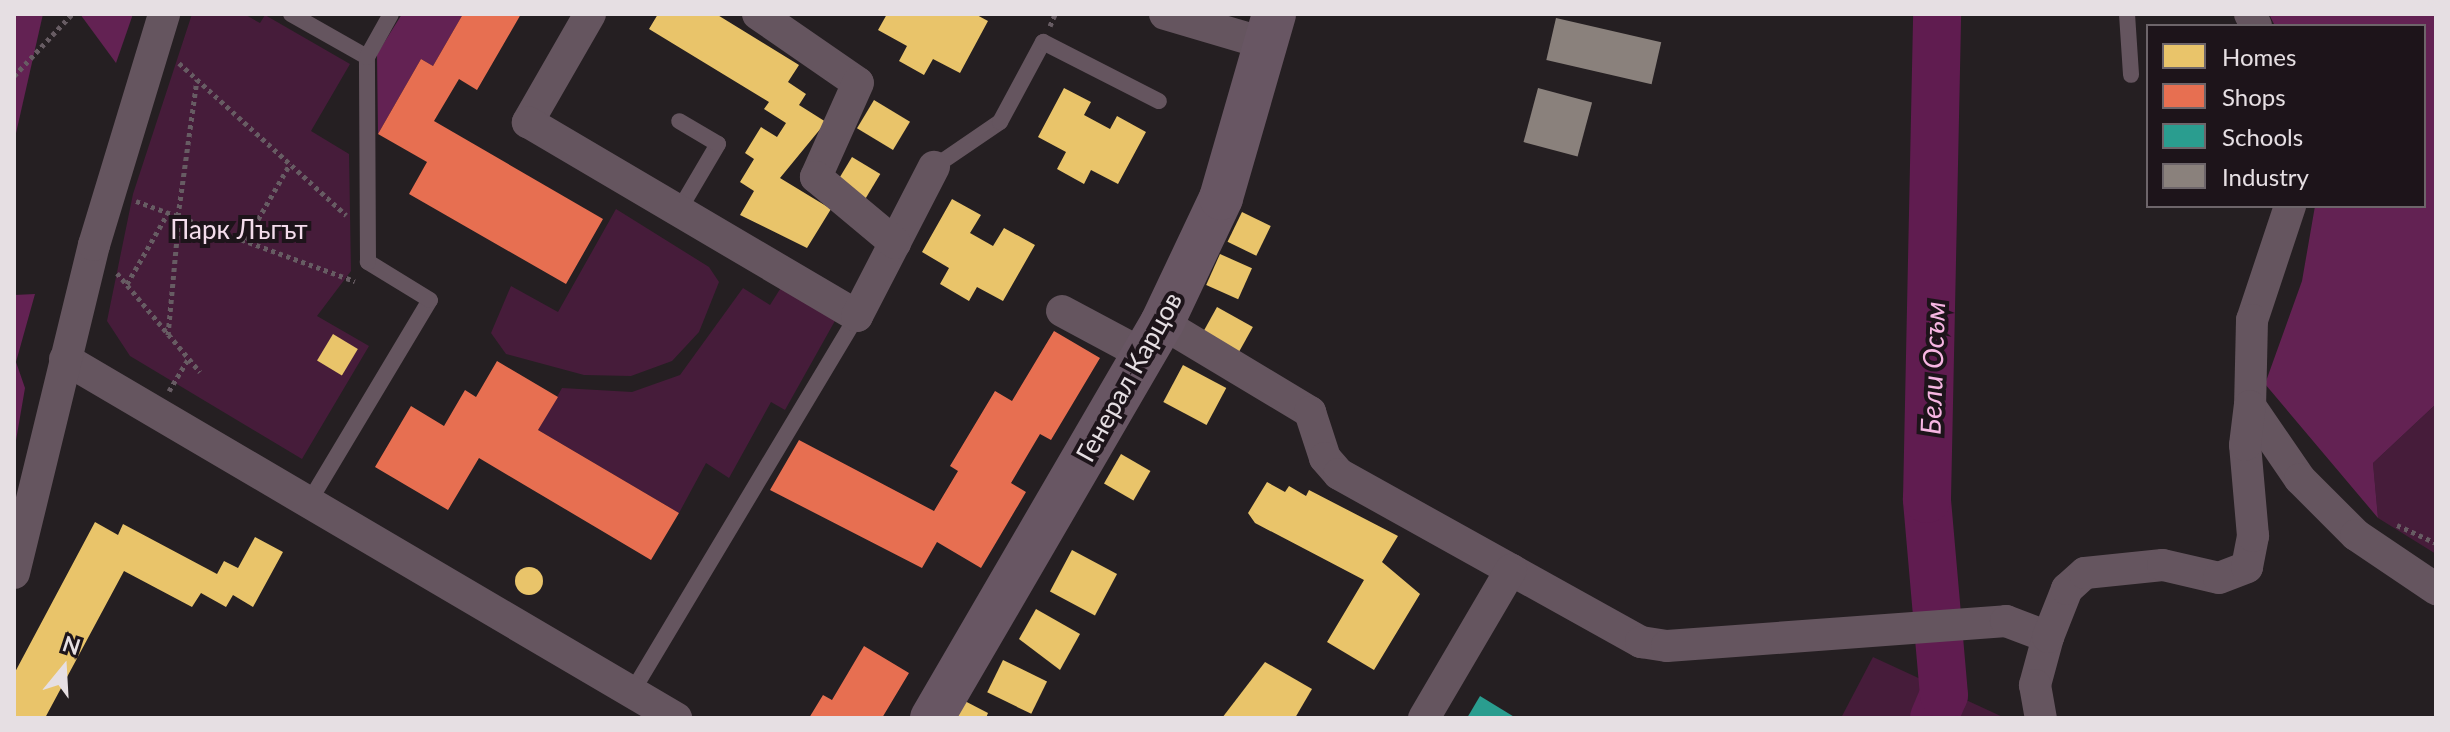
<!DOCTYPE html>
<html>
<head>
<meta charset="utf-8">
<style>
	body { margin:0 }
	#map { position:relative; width:2450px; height:732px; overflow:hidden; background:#251f22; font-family:Lato,sans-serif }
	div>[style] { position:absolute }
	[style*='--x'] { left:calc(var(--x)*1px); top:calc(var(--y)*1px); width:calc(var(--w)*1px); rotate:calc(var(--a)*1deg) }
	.green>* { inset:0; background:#461c3a }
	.forest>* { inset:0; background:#632253 }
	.homes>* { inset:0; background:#e9c46a; transform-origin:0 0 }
	.round { border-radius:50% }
	.shops>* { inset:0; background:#e76f51 }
	.schools>* { inset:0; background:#2a9d8f }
	.industry>* { inset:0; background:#8a817c; transform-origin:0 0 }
	.river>* { height:48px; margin:-24px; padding:0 24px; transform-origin:24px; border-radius:24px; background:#601c50 }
	.path>* { height:5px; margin-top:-2.5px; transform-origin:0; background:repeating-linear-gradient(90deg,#675c63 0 4px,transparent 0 8px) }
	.service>* { height:16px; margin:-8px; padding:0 8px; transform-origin:8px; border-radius:8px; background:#65555f }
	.minor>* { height:32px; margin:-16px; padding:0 16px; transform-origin:16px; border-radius:16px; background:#65555f }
	.secondary>* { height:44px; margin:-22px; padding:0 22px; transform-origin:22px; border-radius:22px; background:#685663 }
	span { translate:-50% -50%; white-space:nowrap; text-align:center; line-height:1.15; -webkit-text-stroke:8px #1d141a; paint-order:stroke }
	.park-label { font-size:26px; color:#f3dceb }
	.street-label { font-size:26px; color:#e6dfe3 }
	.water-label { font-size:28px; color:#f6b6e2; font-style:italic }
	.frame { position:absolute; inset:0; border:16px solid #e6dfe3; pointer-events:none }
	.legend { position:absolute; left:2146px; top:24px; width:280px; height:184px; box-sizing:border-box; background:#1d141a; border:2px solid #6d656a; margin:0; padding:10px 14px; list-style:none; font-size:24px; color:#e6dfe3 }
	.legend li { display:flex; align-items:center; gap:16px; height:40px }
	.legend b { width:40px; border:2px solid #6d656a }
	.north { position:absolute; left:24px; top:628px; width:80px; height:80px; -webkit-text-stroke:6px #1d141a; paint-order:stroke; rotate:18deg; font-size:22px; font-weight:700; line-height:32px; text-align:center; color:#e6dfe3 }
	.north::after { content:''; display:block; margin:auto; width:28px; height:36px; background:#e6dfe3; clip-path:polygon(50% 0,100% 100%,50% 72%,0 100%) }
</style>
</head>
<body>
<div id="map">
	<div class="green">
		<i style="clip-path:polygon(192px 14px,244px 14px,260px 23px,265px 15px,350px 64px,311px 131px,349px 154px,351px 271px,317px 316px,369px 346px,302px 459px,130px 356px,107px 321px,133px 194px)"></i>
		<i style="clip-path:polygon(616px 209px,709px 267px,719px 282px,699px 332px,672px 361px,631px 376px,584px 375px,506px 354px,491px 333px,511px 286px,558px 312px)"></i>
		<i style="clip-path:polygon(782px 286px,836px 319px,785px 410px,771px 402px,729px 478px,706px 463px,679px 513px,538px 430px,562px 388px,632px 392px,680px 375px,743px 288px,770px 305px)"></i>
		<i style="clip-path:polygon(2436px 404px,2436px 554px,2378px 518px,2373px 463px)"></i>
		<i style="clip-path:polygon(1873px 657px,2005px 718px,1841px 718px)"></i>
	</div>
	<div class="forest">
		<i style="clip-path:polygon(14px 14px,43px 14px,14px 142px)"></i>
		<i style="clip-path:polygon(80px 14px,133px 14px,116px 63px)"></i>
		<i style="clip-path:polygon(402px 14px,463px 14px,433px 66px,421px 59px,378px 134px,377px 54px)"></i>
		<i style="clip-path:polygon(2269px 14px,2436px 14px,2436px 404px,2373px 463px,2378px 518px,2265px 384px,2302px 281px,2315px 206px,2424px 206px,2424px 26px,2275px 26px)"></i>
		<i style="clip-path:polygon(35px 294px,16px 362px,25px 388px,14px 452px,14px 295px)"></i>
	</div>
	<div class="homes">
		<i style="clip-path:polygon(658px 14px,716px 14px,799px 65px,788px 82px,806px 94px,799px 105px,826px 122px,780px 178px,831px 209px,807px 248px,740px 215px,754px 191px,740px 182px,754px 159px,745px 153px,761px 127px,777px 137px,786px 123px,764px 109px,769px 102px,649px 29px)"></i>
		<i style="clip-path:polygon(887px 14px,975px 14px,988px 21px,960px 73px,933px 59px,924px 75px,899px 61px,907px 46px,878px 30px)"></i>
		<i style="clip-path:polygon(1064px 88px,1091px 102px,1084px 115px,1110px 129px,1117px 116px,1146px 132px,1118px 184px,1091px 170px,1084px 184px,1057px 169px,1066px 152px,1038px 137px)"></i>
		<i style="left:874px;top:100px;width:42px;height:33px;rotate:31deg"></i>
		<i style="left:852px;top:157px;width:33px;height:38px;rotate:31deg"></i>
		<i style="clip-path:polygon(952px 199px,981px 215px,970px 233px,993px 246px,1004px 228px,1035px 245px,1003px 301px,977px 287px,969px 301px,940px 284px,949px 268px,922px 252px)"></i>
		<i style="left:1242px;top:212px;width:32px;height:33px;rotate:26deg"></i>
		<i style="left:1220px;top:254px;width:35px;height:34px;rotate:24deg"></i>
		<i style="left:1217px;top:307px;width:41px;height:34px;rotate:29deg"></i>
		<i style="left:333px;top:334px;width:29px;height:31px;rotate:31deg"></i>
		<i style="left:1183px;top:365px;width:49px;height:42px;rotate:28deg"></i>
		<i style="left:1121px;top:454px;width:34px;height:34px;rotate:30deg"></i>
		<i style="clip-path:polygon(1267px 482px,1285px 492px,1289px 486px,1306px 496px,1309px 490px,1398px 536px,1382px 562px,1420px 594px,1374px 670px,1327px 642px,1364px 580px,1255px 523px,1248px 513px)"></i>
		<i style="clip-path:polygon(95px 522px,118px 535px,123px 524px,217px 574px,224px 561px,238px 568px,255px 537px,283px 552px,253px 607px,233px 595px,226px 607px,201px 593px,192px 607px,124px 571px,45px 718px,14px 718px,14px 674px)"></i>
		<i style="left:1072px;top:550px;width:51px;height:47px;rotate:28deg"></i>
		<i class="round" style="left:515px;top:567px;width:28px;height:28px"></i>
		<i style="clip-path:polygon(1036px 609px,1080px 634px,1060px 670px,1019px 639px)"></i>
		<i style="left:1003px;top:660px;width:49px;height:36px;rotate:26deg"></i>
		<i style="clip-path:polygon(1265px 662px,1312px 689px,1295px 718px,1222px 718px)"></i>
		<i style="clip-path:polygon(959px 698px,988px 713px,986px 718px,948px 718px)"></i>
	</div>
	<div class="shops">
		<i style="clip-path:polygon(463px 14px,521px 14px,477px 90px,459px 79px,434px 121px,603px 219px,566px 284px,409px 194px,427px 162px,378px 134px,421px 59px,433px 66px)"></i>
		<i style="clip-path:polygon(1054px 331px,1100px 358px,1051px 440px,1040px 434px,1011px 483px,1026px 492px,981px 568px,937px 542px,922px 568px,770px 490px,799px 440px,934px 511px,958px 471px,950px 466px,995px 391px,1012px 401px)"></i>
		<i style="clip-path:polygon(497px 361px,558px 397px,538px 430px,679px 513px,651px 560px,479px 458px,448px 510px,375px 467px,411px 406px,444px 426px,465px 390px,476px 397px)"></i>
		<i style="clip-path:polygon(864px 646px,909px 673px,882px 718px,809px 718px,823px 695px,832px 700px)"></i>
	</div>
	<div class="schools">
		<i style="clip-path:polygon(1480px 696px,1516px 718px,1467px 718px)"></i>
	</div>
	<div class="industry">
		<i style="left:1556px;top:18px;width:108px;height:43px;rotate:13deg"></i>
		<i style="left:1538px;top:88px;width:56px;height:56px;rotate:15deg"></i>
	</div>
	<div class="river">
		<i style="--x:1934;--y:718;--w:25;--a:-67"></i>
		<i style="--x:1944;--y:695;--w:197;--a:-95"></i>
		<i style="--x:1927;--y:499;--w:485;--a:-88.8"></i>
	</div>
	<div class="path">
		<i style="--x:1050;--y:26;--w:13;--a:-67"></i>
		<i style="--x:179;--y:63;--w:226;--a:42.3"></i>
		<i style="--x:14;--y:76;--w:85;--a:-46.9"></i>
		<i style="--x:136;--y:201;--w:233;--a:20.1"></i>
		<i style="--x:178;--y:216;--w:138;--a:-82.1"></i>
		<i style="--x:246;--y:240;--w:88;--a:-59.9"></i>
		<i style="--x:117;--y:273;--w:129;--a:50"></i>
		<i style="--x:127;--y:284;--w:82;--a:-60"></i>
		<i style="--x:168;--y:335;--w:120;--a:-84.7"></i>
		<i style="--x:169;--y:391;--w:37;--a:-59"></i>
		<i style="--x:2397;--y:525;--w:43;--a:24.8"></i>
	</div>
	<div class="service">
		<i style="--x:291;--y:14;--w:87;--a:29.5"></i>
		<i style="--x:2127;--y:14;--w:61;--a:86.2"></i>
		<i style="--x:934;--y:167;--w:80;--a:-34.3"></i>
		<i style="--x:1000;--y:122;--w:91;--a:-61.7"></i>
		<i style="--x:1043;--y:42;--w:130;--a:27"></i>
		<i style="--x:678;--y:212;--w:79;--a:-59.5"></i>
		<i style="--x:718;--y:144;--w:45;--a:-149.5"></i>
		<i style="--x:309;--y:502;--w:235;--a:-59.1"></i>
		<i style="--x:430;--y:300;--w:73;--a:-148.5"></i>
		<i style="--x:368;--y:262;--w:205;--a:-90.3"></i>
		<i style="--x:367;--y:57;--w:49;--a:-60.8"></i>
		<i style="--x:632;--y:692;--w:438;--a:-59.1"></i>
	</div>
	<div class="minor">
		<i style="--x:590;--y:14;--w:125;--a:119.9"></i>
		<i style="--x:528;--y:122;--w:382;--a:30.5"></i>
		<i style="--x:857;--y:316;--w:168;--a:-62.7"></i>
		<i style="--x:758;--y:14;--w:121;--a:34.6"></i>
		<i style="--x:858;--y:83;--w:103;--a:114.1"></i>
		<i style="--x:816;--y:177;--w:103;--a:39.9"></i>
		<i style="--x:1165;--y:14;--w:106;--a:16.4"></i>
		<i style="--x:2250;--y:14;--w:13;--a:63"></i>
		<i style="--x:2290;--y:206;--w:120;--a:108.4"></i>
		<i style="--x:2252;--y:320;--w:86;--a:91.3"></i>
		<i style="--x:2250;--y:406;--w:88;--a:55.6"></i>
		<i style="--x:2300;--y:479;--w:79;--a:45"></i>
		<i style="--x:2356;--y:535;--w:97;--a:34"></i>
		<i style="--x:1062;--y:311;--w:93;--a:28.2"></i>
		<i style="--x:1162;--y:323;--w:173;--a:31"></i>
		<i style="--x:1310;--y:412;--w:48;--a:71.9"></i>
		<i style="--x:1325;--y:458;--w:21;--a:49"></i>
		<i style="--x:1339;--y:474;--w:346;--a:29.1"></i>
		<i style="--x:1641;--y:642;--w:26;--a:9"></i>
		<i style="--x:1667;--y:646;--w:340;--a:-4.2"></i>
		<i style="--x:2006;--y:621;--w:45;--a:20.9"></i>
		<i style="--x:2048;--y:637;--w:50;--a:105.2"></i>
		<i style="--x:2035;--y:685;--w:34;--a:80"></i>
		<i style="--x:65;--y:359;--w:709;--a:30.44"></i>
		<i style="--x:14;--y:573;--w:338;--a:-76.3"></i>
		<i style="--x:94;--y:245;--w:241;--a:-73.1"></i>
		<i style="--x:2048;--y:637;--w:52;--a:-68.4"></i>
		<i style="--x:2067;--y:589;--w:24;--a:-42"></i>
		<i style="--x:2085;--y:573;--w:78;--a:-5.9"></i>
		<i style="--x:2163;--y:565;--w:57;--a:13.1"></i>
		<i style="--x:2219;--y:578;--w:30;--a:-21"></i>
		<i style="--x:2247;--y:567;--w:32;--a:-79"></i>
		<i style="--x:2253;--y:536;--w:91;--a:-95"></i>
		<i style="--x:2245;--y:445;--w:39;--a:-83"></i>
		<i style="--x:1424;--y:718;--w:172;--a:-59.6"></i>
	</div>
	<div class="secondary">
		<i style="--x:932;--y:718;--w:457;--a:-59.8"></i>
		<i style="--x:1162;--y:323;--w:138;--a:-64.7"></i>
		<i style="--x:1221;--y:198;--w:191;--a:-73.9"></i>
	</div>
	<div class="park-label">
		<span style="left:239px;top:230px">Парк Лъгът</span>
	</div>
	<div class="street-label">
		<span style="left:1129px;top:377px;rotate:-61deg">Генерал Карцов</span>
	</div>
	<div class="water-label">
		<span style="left:1932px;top:368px;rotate:-88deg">Бели Осъм</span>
	</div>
	<div class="frame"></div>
	<ul class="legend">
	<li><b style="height:22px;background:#e9c46a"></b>Homes</li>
	<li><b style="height:22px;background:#e76f51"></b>Shops</li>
	<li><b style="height:22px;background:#2a9d8f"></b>Schools</li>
	<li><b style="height:22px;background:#8a817c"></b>Industry</li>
	</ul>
	<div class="north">N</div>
</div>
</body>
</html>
